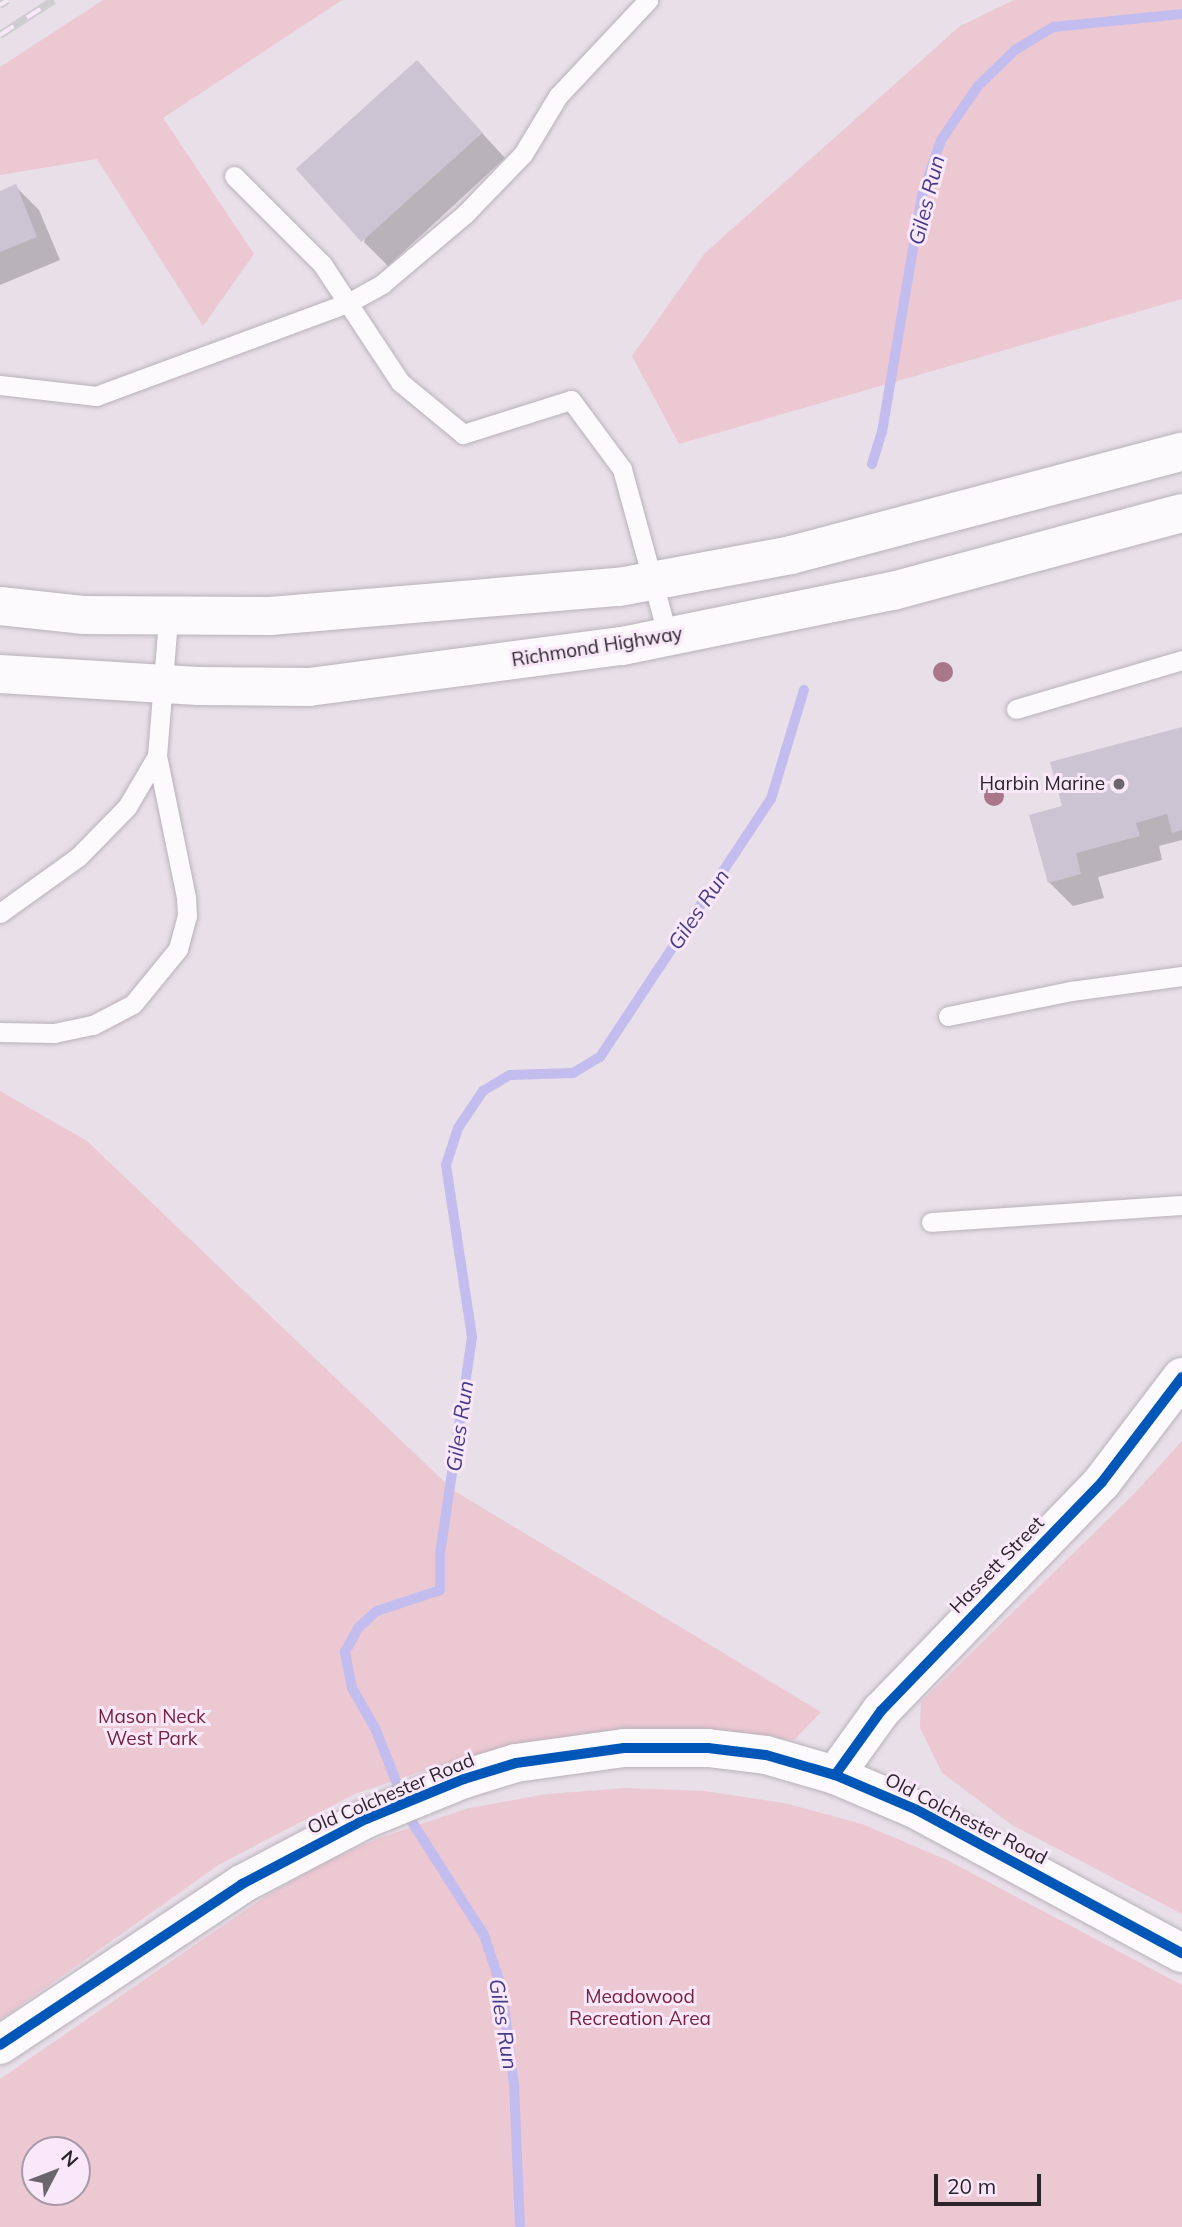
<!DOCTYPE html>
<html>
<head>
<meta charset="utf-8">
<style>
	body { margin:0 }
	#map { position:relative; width:1182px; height:2227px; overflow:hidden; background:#e8dfe8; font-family:Mulish,sans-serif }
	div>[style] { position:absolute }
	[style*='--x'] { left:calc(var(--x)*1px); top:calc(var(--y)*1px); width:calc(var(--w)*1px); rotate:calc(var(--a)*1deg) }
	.green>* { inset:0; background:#ecc8d3 }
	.shadow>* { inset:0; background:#0003 }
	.stream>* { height:10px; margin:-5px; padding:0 5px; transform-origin:5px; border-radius:5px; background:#c2bdee }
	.building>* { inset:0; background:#ccc3d3; transform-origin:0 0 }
	.roads { filter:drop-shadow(0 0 2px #b9b1b9) drop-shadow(0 0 2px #b9b1b9) }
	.lane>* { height:19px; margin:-9.5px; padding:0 9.5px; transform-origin:9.5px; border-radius:9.5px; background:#fcfafc }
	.secondary>* { height:38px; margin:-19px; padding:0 19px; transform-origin:19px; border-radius:19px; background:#fcfafc }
	.highway>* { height:38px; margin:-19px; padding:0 19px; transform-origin:19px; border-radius:19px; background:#fcfafc }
	.rail>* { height:8px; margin-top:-4px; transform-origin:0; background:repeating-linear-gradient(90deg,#f9e8f9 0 16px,#ceccce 0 32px); box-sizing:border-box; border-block:2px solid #ceccce }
	.cycleway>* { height:10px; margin:-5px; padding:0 5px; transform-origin:5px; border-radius:5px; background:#0057b8 }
	.trees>* { width:20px; height:20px; margin:-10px; border-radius:50%; background:#aa768a }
	.dots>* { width:19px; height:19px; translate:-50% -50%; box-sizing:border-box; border:4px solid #f9e8f9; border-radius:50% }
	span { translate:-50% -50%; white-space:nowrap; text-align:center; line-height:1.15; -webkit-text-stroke:6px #f9e8f9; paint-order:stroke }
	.street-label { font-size:19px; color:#2b242b }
	.poi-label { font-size:19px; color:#2b242b }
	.right { translate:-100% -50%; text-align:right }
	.park-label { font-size:19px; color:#78203e }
	.water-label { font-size:21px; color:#463b88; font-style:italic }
	.north { position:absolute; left:21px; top:2136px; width:70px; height:70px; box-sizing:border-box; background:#f9e8f9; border:2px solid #a79aa7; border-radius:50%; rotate:48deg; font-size:19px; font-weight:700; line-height:28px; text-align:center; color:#2b242b }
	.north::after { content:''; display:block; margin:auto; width:24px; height:32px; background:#6d656d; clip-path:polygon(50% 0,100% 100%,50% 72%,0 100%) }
	.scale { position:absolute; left:934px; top:2174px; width:107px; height:32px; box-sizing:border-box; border:4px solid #2b242b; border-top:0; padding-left:9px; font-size:21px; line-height:24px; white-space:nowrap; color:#2b242b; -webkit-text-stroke:5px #f9e8f9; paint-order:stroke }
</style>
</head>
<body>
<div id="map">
	<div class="green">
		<i style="clip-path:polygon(103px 0,342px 0,163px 118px,254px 254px,203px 326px,97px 159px,0 175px,0 67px)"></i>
		<i style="clip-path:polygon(1014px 0,1182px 0,1182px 299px,679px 444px,632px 356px,705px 253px,960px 26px)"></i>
		<i style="clip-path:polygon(0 1091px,87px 1141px,453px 1490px,821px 1712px,794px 1740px,746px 1734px,539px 1742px,446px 1763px,355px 1794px,220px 1864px,0 2020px)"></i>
		<i style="clip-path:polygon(1182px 1441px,1182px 1914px,1012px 1825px,942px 1773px,920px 1728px,921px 1702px,1134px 1494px)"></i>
		<i style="clip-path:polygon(evenodd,626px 1788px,705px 1791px,784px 1803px,862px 1824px,947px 1860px,1182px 1985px,1182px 2227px,0 2227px,0 2079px,263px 1898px,320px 1865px,379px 1838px,469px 1808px,547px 1794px,626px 1788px,35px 2150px,77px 2150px,77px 2192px,35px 2192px,35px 2150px)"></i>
	</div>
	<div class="shadow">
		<i style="clip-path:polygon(417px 62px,505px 158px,388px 266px,364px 242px)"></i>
		<i style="clip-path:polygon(16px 187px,39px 210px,60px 260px,0 285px,0 193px)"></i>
		<i style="clip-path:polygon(1182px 728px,1182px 840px,1159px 846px,1162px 860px,1098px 877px,1104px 898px,1073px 906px,1049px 882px,1064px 808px)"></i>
	</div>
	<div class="stream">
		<i style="--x:872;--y:464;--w:34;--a:-73"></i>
		<i style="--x:882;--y:432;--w:240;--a:-80.4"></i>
		<i style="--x:922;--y:195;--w:58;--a:-70.9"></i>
		<i style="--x:941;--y:140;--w:65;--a:-55.6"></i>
		<i style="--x:978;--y:86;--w:52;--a:-44.2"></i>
		<i style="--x:1015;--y:50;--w:44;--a:-31.2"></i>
		<i style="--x:1053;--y:27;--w:130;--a:-5.8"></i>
		<i style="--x:520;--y:2227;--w:142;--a:-92.4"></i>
		<i style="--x:514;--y:2085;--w:97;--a:-97.1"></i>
		<i style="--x:502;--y:1989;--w:57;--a:-108.4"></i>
		<i style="--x:484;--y:1935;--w:134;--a:-122.5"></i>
		<i style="--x:412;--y:1822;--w:99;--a:-111.4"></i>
		<i style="--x:376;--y:1730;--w:48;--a:-119.7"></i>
		<i style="--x:352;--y:1688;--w:37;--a:-101"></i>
		<i style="--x:345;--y:1652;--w:29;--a:-61"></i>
		<i style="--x:359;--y:1627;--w:24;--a:-42"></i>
		<i style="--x:377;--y:1611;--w:66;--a:-18.4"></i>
		<i style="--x:440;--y:1590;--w:36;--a:-90"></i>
		<i style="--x:440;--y:1554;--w:219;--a:-81.6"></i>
		<i style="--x:472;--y:1337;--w:174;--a:-98.6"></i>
		<i style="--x:446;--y:1165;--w:39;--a:-72"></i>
		<i style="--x:458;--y:1128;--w:45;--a:-56"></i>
		<i style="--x:483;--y:1091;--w:31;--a:-31"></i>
		<i style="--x:510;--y:1075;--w:63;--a:-1.8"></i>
		<i style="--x:573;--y:1073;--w:31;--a:-31"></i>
		<i style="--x:600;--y:1057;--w:310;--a:-56.5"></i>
		<i style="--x:771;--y:799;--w:114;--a:-73.2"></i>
	</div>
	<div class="building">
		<i style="left:417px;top:60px;width:98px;height:163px;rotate:48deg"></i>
		<i style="clip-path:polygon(16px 184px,37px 237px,0 252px,0 191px)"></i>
		<i style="clip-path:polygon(1182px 727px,1182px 830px,1172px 833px,1167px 814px,1136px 823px,1140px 836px,1076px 853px,1081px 874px,1048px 883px,1029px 815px,1062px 806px,1050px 762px)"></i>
	</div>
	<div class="roads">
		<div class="lane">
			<i style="--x:234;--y:176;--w:124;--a:45"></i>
			<i style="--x:322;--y:264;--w:141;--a:56.5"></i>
			<i style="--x:400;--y:382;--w:82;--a:39.5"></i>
			<i style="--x:463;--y:434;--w:113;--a:-17.5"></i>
			<i style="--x:571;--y:400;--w:86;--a:53.5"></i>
			<i style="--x:622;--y:469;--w:174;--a:74.7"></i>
			<i style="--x:0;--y:385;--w:97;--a:6.5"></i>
			<i style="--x:96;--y:396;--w:269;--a:-20.3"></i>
			<i style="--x:348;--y:303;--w:39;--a:-29"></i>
			<i style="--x:382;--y:284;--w:109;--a:-40.1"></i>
			<i style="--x:465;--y:214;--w:83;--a:-46"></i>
			<i style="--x:523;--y:154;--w:68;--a:-58.9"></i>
			<i style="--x:558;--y:96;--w:132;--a:-46.8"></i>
			<i style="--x:1016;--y:709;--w:173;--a:-16.4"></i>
			<i style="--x:0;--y:913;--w:96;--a:-35.7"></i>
			<i style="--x:78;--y:857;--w:70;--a:-45.6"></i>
			<i style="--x:127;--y:807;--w:59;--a:-59.5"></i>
			<i style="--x:948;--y:1016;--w:126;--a:-11.5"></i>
			<i style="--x:1071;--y:991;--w:112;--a:-7.7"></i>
			<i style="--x:0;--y:1032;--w:54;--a:1.1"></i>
			<i style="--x:54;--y:1033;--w:40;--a:-12"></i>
			<i style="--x:93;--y:1025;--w:45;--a:-27.7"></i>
			<i style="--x:133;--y:1004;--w:71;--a:-50.7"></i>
			<i style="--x:178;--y:949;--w:34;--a:-75"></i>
			<i style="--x:187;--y:916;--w:19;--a:-93"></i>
			<i style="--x:186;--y:897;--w:144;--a:-101.6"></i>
			<i style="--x:157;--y:756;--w:138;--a:-85.4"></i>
			<i style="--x:931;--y:1222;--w:252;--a:-3.9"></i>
		</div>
		<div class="secondary">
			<i style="--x:835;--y:1775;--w:79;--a:-54.3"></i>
			<i style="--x:881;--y:1711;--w:318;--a:-46"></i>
			<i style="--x:1102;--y:1482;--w:132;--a:-52.7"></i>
			<i style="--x:0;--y:2045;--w:291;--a:-33.6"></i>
			<i style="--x:242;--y:1884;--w:140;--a:-27.7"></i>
			<i style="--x:366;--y:1819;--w:106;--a:-22.2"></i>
			<i style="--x:464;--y:1779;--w:54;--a:-17.1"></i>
			<i style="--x:516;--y:1763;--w:109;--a:-7.9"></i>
			<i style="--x:624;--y:1748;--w:84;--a:0"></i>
			<i style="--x:708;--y:1748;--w:58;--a:6.9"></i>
			<i style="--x:766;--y:1755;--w:72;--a:16.2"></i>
			<i style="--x:835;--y:1775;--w:89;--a:23.1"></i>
			<i style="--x:917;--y:1810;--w:301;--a:28.4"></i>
		</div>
		<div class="highway">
			<i style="--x:0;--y:606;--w:83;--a:6.2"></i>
			<i style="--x:83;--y:615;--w:187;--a:0.3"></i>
			<i style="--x:270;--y:616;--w:350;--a:-4.8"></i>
			<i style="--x:619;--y:587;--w:175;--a:-10.5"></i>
			<i style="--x:791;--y:555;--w:404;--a:-14.8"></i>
			<i style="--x:0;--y:674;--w:198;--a:3.5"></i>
			<i style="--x:198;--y:686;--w:111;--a:0.5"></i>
			<i style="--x:309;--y:687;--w:316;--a:-7.5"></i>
			<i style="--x:622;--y:646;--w:277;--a:-11.5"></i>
			<i style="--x:893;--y:591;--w:299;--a:-15.1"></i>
		</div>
	</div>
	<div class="rail">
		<i style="--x:0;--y:5;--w:9;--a:-32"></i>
		<i style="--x:0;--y:35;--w:64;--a:-32.9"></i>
	</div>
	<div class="cycleway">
		<i style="--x:835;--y:1775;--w:79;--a:-54.3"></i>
		<i style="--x:881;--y:1711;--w:318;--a:-46"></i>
		<i style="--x:1102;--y:1482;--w:132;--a:-52.7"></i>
		<i style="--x:0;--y:2045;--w:291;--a:-33.6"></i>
		<i style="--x:242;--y:1884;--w:140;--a:-27.7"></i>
		<i style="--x:366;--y:1819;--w:106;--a:-22.2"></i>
		<i style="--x:464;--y:1779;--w:54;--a:-17.1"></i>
		<i style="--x:516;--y:1763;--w:109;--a:-7.9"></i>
		<i style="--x:624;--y:1748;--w:84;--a:0"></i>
		<i style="--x:708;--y:1748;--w:58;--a:6.9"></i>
		<i style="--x:766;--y:1755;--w:72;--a:16.2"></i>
		<i style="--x:835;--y:1775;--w:89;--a:23.1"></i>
		<i style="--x:917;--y:1810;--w:301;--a:28.4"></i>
	</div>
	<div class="trees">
		<i style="left:943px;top:672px"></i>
		<i style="left:994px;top:796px"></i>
	</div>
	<div class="dots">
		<i style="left:1119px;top:784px;background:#6d656d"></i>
	</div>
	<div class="street-label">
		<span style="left:597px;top:647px;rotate:-9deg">Richmond Highway</span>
		<span style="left:997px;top:1565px;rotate:-46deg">Hassett Street</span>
		<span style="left:391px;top:1794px;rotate:-23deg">Old Colchester Road</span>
		<span style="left:966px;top:1819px;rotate:27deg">Old Colchester Road</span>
	</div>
	<div class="poi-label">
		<span class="right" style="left:1105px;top:784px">Harbin Marine</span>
	</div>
	<div class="park-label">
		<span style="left:152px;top:1728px">Mason Neck<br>West Park</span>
		<span style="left:640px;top:2008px">Meadowood<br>Recreation Area</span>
	</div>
	<div class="water-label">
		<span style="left:926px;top:200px;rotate:-76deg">Giles Run</span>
		<span style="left:698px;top:909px;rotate:-56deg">Giles Run</span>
		<span style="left:459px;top:1426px;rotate:-82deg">Giles Run</span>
		<span style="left:504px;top:2024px;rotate:81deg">Giles Run</span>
	</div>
	<div class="north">N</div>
	<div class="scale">20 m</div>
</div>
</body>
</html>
